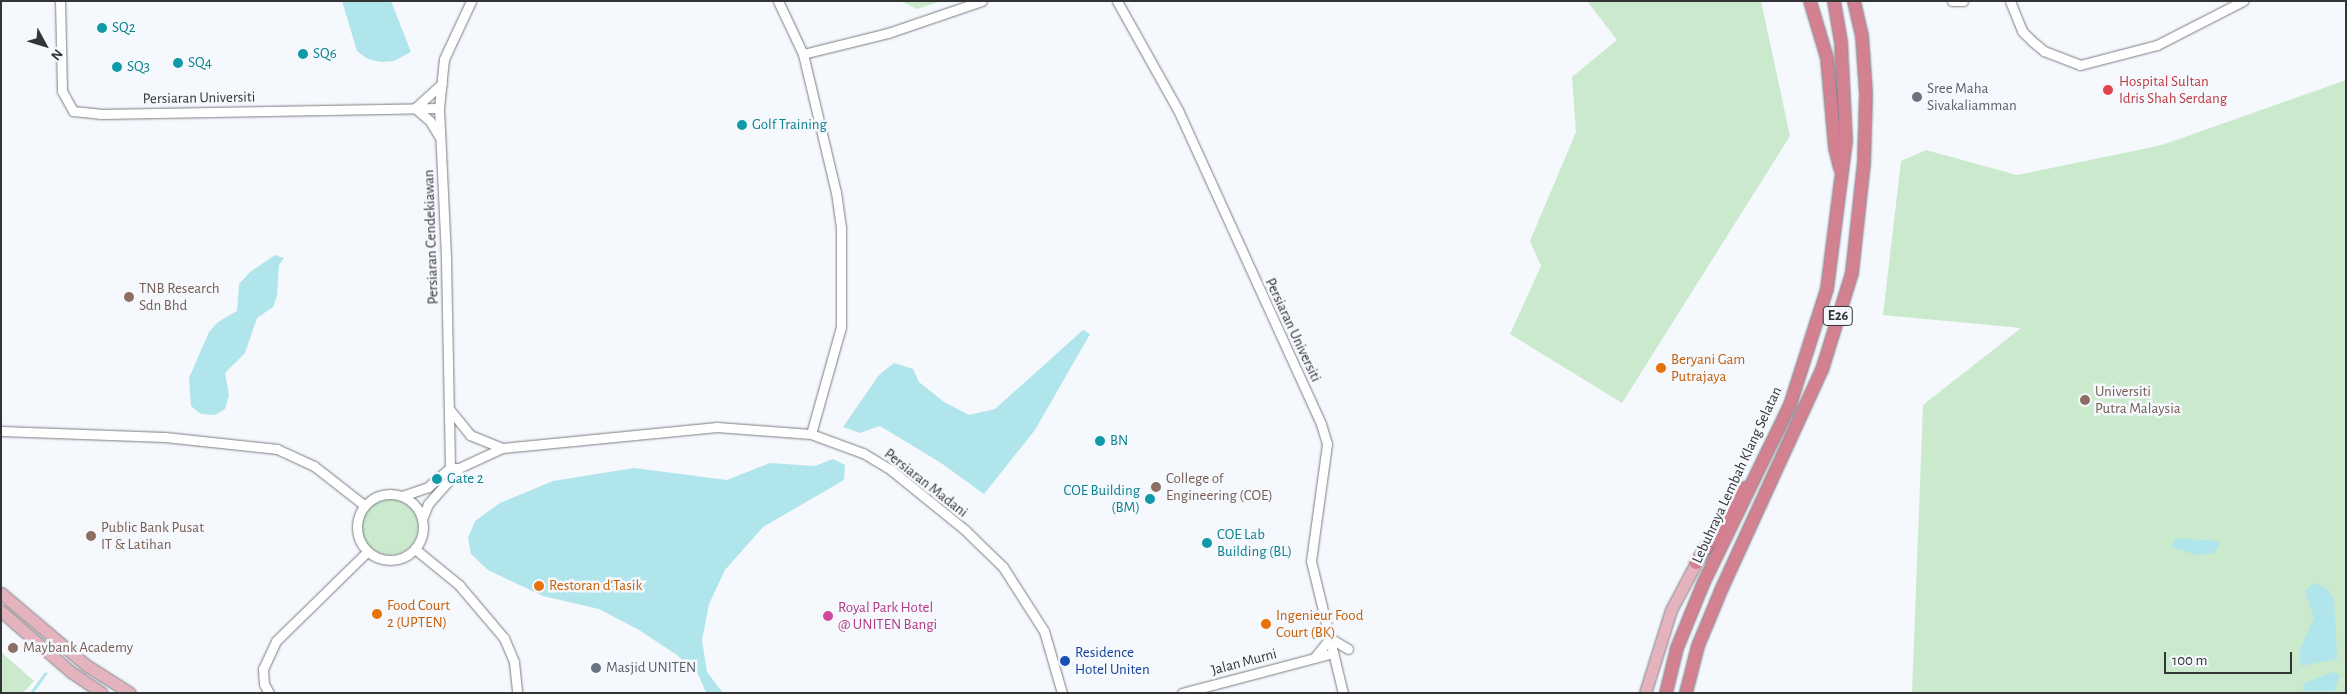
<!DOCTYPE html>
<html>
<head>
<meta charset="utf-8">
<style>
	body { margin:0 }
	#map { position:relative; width:2347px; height:694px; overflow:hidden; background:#f5f8fd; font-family:"Alegreya Sans",sans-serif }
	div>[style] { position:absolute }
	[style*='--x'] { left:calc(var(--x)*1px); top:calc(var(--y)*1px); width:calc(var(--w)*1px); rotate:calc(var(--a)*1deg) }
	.green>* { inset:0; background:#cbeacd }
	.round { border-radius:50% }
	.water>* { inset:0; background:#afe5eb }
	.stream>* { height:2.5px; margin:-1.25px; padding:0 1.25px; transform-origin:1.25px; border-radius:1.25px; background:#afe5eb }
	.roads { filter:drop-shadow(0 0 1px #7a7d81) drop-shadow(0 0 1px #7a7d81) }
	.minor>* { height:9px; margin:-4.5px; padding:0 4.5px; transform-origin:4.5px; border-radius:4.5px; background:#fff }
	.minor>.ring { margin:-4.5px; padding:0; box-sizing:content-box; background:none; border:9px solid #fff; border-radius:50% }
	.major>* { height:11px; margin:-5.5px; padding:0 5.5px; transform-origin:5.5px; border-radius:5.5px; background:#e5b3bd }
	.highway>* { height:12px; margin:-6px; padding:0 6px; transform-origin:6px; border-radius:6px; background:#d38091 }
	.dots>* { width:14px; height:14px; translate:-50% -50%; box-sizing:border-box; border:2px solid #f5f8fd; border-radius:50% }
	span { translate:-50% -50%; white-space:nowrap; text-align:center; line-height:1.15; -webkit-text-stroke:5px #f5f8fd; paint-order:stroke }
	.shield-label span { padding:1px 4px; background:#f5f8fd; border:1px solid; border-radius:4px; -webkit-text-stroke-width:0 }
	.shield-label { font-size:14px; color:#333436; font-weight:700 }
	.culture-label { font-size:15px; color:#0d838f }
	.left { translate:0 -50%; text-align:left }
	.right { translate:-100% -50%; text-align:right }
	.health-label { font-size:15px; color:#be3a42 }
	.worship-label { font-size:15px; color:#5b616d }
	.street-label { font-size:15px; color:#333436 }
	.education-label { font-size:15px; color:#785e54 }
	.food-label { font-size:15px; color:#c56008 }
	.hotel-label { font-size:15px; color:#b23c85 }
	.transit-label { font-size:15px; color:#164399 }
	.frame { position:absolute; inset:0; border:2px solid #333436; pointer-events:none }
	.north { position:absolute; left:20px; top:20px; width:50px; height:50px; -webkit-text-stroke:4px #f5f8fd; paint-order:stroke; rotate:129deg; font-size:14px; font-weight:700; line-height:20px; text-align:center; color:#333436 }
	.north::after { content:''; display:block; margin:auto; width:18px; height:22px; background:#333436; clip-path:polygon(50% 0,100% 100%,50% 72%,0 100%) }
	.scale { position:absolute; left:2164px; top:652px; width:128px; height:22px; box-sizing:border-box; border:2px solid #333436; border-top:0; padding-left:6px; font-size:15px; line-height:18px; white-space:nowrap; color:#333436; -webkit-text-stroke:4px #f5f8fd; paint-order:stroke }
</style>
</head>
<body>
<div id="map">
	<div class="green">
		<i style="clip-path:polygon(901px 1px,941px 1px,917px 9px)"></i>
		<i style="clip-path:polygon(1587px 1px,1761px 1px,1790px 136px,1622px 403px,1510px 334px,1541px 266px,1530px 241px,1576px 132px,1572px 77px,1617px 40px)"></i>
		<i style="clip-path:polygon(2346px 80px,2346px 693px,1912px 693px,1923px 405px,2021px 328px,1883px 315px,1901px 161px,1926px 150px,2017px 175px,2162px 145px)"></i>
		<i class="round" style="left:362px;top:499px;width:56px;height:56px"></i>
		<i style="clip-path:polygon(1px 652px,34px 681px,23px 693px,1px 693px)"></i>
	</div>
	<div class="water">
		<i style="clip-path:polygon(342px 1px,391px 1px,411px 52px,394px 61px,381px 62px,368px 59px,357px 51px)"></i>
		<i style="clip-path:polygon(275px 255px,284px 258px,279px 265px,277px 296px,273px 307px,257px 318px,245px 353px,225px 373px,229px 395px,225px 409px,215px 415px,201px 414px,191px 406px,189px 378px,209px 332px,218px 322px,237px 311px,239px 284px,250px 272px)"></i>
		<i style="clip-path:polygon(1083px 330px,1090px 334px,1035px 430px,984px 494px,941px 463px,880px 426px,860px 433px,843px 427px,879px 375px,894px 363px,913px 369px,919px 382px,944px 402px,969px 415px,995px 409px)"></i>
		<i style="clip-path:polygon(833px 459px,845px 465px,844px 480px,763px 527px,725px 570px,709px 604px,702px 640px,707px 672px,723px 693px,706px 693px,699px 676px,677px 655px,639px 630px,599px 609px,543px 596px,488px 570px,471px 554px,468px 538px,475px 521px,500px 503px,553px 481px,634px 468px,727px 480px,770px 463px,815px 466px)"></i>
		<i style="clip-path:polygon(2175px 538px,2218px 541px,2220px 546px,2214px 553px,2195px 555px,2172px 547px)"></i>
		<i style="clip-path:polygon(2314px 583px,2326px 588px,2334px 598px,2337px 659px,2301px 666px,2299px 652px,2314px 618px,2305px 591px)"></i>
		<i style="clip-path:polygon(2332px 672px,2340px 675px,2334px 691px,2303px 691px,2303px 684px)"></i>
	</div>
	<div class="stream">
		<i style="--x:31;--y:693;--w:24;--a:-54"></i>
	</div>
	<div class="roads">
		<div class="minor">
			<i style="--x:60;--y:1;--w:90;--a:88.7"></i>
			<i style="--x:62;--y:91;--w:23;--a:61"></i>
			<i style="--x:73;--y:111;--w:27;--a:6"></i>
			<i style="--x:100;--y:114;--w:339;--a:-1"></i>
			<i style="--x:778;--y:1;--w:59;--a:64.7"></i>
			<i style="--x:803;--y:54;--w:142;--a:76.6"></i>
			<i style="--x:836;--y:192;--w:36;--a:82"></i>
			<i style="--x:841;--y:228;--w:99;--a:90"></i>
			<i style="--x:841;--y:327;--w:111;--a:105.7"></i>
			<i style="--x:1117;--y:1;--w:125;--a:60.8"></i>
			<i style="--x:1178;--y:110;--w:345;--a:65.5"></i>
			<i style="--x:1321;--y:424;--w:21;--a:73"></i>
			<i style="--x:1327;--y:444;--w:118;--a:97.8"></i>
			<i style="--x:1311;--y:561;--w:136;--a:76.4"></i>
			<i style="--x:1952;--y:1;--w:11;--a:0"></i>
			<i style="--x:2010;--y:1;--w:32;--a:68"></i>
			<i style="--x:2022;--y:31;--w:14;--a:45"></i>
			<i style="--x:2032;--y:41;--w:16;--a:40"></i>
			<i style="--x:2044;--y:51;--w:39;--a:21"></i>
			<i style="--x:2080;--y:65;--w:80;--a:-14.6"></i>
			<i style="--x:2157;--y:45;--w:97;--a:-27.1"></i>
			<i style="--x:803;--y:54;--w:88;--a:-13.9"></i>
			<i style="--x:888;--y:33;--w:99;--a:-18.8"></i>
			<i style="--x:415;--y:108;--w:20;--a:41"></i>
			<i style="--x:430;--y:121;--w:17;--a:59"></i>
			<i style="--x:415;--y:108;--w:36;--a:-42"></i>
			<i style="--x:450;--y:410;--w:32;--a:51"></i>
			<i style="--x:470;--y:435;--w:35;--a:22"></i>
			<i style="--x:1;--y:431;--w:164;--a:2.1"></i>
			<i style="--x:165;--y:437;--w:113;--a:6.1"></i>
			<i style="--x:277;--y:449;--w:41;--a:24.7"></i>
			<i style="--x:314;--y:466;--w:63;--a:38"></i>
			<i style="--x:456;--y:475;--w:9;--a:-131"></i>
			<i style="--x:450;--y:468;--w:211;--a:-91.1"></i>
			<i style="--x:446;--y:257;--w:149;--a:-92.7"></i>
			<i style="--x:439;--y:108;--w:49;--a:-84.2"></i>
			<i style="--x:444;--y:59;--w:64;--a:-65"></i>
			<i class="ring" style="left:357px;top:494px;width:57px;height:57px"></i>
			<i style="--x:402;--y:496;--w:28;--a:-19"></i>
			<i style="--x:428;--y:487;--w:29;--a:-41"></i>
			<i style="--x:450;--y:468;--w:9;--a:0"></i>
			<i style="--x:459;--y:468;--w:47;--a:-24.9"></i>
			<i style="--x:502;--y:448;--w:216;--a:-5.6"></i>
			<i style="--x:717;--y:427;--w:94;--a:4.3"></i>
			<i style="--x:811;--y:434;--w:55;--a:20.1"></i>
			<i style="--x:863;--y:453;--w:33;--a:31"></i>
			<i style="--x:891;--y:470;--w:95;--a:39"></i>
			<i style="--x:965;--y:530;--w:53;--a:44.2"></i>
			<i style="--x:1003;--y:567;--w:76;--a:57.4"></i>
			<i style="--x:1044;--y:631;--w:65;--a:73.8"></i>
			<i style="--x:422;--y:519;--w:16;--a:-68"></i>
			<i style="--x:428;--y:504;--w:45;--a:-48.6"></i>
			<i style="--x:415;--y:549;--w:57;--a:39.3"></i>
			<i style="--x:459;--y:585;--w:70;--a:49.7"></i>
			<i style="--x:504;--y:638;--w:26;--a:67"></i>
			<i style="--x:514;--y:662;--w:31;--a:84"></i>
			<i style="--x:1330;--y:638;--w:21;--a:31"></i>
			<i style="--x:1314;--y:658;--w:26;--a:-51"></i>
			<i style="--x:269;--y:693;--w:10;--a:-119"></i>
			<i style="--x:264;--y:684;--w:15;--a:-94"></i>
			<i style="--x:263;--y:669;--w:31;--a:-65"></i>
			<i style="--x:276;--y:641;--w:127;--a:-44.4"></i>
			<i style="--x:1182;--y:693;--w:156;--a:-14.8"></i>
		</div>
		<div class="major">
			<i style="--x:1;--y:593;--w:111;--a:40.3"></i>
			<i style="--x:86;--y:665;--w:52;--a:32.5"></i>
			<i style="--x:1;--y:611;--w:93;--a:41.1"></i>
			<i style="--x:71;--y:672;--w:37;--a:34"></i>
			<i style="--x:1645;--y:693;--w:87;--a:-72.6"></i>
			<i style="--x:1671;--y:610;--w:53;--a:-62"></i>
		</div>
		<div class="highway">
			<i style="--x:1810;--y:1;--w:59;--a:73.4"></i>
			<i style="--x:1827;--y:58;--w:90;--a:84.9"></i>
			<i style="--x:1835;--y:148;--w:21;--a:76"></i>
			<i style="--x:1696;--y:563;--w:90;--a:-56.8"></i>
			<i style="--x:1666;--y:693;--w:46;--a:-76.3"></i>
			<i style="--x:1677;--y:648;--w:71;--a:-67.8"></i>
			<i style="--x:1704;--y:582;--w:197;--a:-64.1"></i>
			<i style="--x:1790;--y:405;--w:122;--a:-72.3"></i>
			<i style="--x:1827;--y:289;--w:149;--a:-82.7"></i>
			<i style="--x:1846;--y:141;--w:99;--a:-92.9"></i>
			<i style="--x:1841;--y:42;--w:42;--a:-99.7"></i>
			<i style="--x:1686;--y:693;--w:49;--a:-75.7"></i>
			<i style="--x:1698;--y:646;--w:63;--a:-67.5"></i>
			<i style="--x:1722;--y:588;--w:240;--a:-65.4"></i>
			<i style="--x:1822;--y:370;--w:102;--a:-72.8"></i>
			<i style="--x:1852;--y:273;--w:112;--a:-83.8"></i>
			<i style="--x:1864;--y:162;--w:69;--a:-88.3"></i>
			<i style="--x:1866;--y:93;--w:57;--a:-94"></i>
			<i style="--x:1862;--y:36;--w:36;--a:-103"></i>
		</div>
	</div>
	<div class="dots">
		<i style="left:102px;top:28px;background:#0f9aa8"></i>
		<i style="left:303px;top:54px;background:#0f9aa8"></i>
		<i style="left:178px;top:63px;background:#0f9aa8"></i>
		<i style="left:117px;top:67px;background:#0f9aa8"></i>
		<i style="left:2108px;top:90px;background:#e0444e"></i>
		<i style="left:1917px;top:97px;background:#6b7280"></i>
		<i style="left:742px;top:125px;background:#0f9aa8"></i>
		<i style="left:129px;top:297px;background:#8d6e63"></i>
		<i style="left:1661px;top:368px;background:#e8710a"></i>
		<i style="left:2085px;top:400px;background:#8d6e63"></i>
		<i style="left:1100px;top:441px;background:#0f9aa8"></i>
		<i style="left:437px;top:479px;background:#0f9aa8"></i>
		<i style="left:1156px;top:487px;background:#8d6e63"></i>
		<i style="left:1150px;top:499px;background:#0f9aa8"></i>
		<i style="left:91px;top:536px;background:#8d6e63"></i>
		<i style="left:1207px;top:543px;background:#0f9aa8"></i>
		<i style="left:539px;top:586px;background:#e8710a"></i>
		<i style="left:377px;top:614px;background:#e8710a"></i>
		<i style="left:828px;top:616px;background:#d1479c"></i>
		<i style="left:1266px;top:624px;background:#e8710a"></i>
		<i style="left:13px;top:648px;background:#8d6e63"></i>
		<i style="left:1065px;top:661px;background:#1a4fb4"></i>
		<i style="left:596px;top:668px;background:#6b7280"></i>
	</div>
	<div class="shield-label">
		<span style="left:1838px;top:316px">E26</span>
	</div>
	<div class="culture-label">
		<span class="left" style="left:112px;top:28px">SQ2</span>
		<span class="left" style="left:313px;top:54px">SQ6</span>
		<span class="left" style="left:188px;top:63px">SQ4</span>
		<span class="left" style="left:127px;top:67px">SQ3</span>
		<span class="left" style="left:752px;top:125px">Golf Training</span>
		<span class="left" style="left:1110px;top:441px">BN</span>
		<span class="left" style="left:447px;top:479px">Gate 2</span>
		<span class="right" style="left:1140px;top:499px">COE Building<br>(BM)</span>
		<span class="left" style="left:1217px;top:543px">COE Lab<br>Building (BL)</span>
	</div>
	<div class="health-label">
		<span class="left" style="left:2119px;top:90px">Hospital Sultan<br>Idris Shah Serdang</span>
	</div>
	<div class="worship-label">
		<span class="left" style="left:1927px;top:97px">Sree Maha<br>Sivakaliamman</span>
		<span class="left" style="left:606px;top:668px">Masjid UNITEN</span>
	</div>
	<div class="street-label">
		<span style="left:199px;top:98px;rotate:-1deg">Persiaran Universiti</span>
		<span style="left:431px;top:237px;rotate:-92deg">Persiaran Cendekiawan</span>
		<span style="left:1293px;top:330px;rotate:65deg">Persiaran Universiti</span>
		<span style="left:1737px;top:475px;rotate:-65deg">Lebuhraya Lembah Klang Selatan</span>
		<span style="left:926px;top:483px;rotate:38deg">Persiaran Madani</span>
		<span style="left:1244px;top:662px;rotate:-15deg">Jalan Murni</span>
	</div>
	<div class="education-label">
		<span class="left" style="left:139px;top:297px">TNB Research<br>Sdn Bhd</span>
		<span class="left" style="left:2095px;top:400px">Universiti<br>Putra Malaysia</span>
		<span class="left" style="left:1166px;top:487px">College of<br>Engineering (COE)</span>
		<span class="left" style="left:101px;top:536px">Public Bank Pusat<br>IT &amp; Latihan</span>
		<span class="left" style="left:23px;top:648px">Maybank Academy</span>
	</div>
	<div class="food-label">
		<span class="left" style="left:1671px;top:368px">Beryani Gam<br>Putrajaya</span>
		<span class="left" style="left:549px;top:586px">Restoran d'Tasik</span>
		<span class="left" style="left:387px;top:614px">Food Court<br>2 (UPTEN)</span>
		<span class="left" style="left:1276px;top:624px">Ingenieur Food<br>Court (BK)</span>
	</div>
	<div class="hotel-label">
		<span class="left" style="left:838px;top:616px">Royal Park Hotel<br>@ UNITEN Bangi</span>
	</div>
	<div class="transit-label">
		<span class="left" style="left:1075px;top:661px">Residence<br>Hotel Uniten</span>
	</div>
	<div class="frame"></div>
	<div class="north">N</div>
	<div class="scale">100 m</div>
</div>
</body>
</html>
